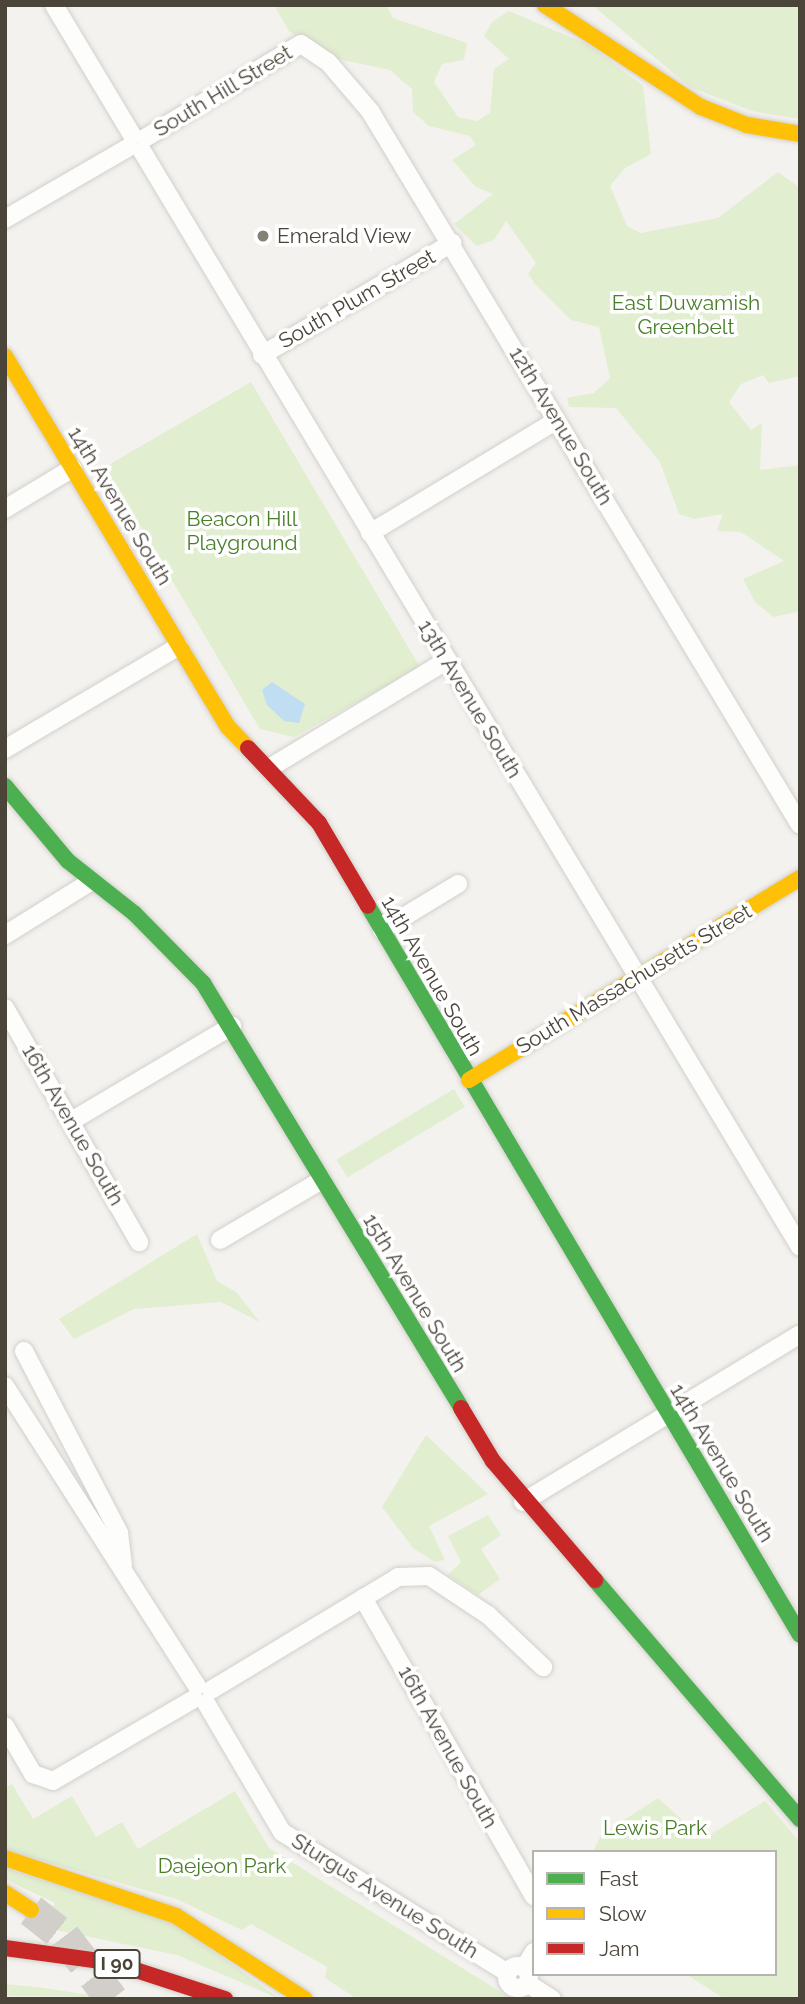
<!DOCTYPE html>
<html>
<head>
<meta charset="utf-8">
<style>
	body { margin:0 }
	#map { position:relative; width:805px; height:2004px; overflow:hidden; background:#f4f2ee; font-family:Raleway,sans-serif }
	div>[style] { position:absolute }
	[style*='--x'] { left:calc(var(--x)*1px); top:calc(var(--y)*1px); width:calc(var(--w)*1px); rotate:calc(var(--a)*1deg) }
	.green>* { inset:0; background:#e1eecf; transform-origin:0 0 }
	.water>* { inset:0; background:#c0ddf1 }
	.highway-tunnel>* { height:33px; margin-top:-16.5px; transform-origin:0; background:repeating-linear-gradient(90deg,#d2cfca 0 33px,transparent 0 50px) }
	.roads { filter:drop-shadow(0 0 2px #d2d0cb) drop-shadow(0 0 2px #d2d0cb) }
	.street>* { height:18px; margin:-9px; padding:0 9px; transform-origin:9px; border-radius:9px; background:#fdfdfc }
	.street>.ring { margin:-9px; padding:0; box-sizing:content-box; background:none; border:18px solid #fdfdfc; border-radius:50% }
	.fast>* { height:16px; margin:-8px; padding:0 8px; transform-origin:8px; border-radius:8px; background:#4caf50 }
	.slow>* { height:16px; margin:-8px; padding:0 8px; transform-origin:8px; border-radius:8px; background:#ffc107 }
	.jam>* { height:16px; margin:-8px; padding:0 8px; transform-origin:8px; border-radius:8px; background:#c62828 }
	.dots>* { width:19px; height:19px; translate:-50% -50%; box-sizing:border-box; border:4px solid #fff; border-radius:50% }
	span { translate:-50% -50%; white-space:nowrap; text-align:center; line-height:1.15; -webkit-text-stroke:7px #fff; paint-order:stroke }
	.shield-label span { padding:2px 5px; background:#fff; border:2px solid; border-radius:5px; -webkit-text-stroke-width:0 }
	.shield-label { font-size:19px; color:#4b4439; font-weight:700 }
	.street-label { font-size:21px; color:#4b4439 }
	.poi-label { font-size:21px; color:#4b4439 }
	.left { translate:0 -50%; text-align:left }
	.park-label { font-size:21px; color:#4a7f2a }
	.frame { position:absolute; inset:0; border:7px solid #4b4439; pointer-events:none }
	.legend { position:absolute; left:532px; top:1850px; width:245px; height:126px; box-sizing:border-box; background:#fff; border:2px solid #b7b4b0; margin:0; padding:9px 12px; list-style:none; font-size:21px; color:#4b4439 }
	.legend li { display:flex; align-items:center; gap:14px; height:35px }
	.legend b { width:35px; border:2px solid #b7b4b0 }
</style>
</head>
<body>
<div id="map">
	<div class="green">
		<i style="clip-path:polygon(274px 5px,386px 5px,393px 18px,467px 43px,464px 60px,442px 64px,434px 82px,458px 117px,477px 121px,490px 113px,494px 69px,509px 59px,484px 36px,492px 22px,509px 11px,589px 45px,643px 86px,651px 154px,625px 168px,610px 186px,627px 226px,641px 233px,718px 218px,778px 172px,800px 188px,800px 376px,769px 383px,763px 375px,741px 384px,729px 402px,751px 430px,762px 423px,760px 470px,800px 465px,800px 611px,773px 617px,755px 602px,743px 579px,784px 561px,741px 532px,717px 531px,723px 514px,694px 519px,679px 514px,660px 462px,616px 408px,569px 407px,567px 398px,594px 393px,610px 378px,599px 327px,571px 320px,535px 284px,528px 274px,536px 263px,506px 221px,494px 240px,477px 246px,454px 224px,493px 194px,476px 187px,452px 160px,476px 145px,470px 136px,429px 126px,413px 112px,412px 89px,390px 70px,328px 57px,289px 31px)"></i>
		<i style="clip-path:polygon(592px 5px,800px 5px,800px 119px,752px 111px,690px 87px)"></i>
		<i style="clip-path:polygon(251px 382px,420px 667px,294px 737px,260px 729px,105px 467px)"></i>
		<i style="left:454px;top:1089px;width:21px;height:137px;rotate:59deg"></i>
		<i style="clip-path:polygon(197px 1234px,217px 1281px,236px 1292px,260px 1322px,221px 1302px,134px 1309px,74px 1339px,59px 1319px)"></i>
		<i style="clip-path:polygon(426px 1435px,488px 1494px,429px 1526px,445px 1560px,435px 1562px,414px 1549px,382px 1507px)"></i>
		<i style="clip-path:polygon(488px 1515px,501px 1535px,481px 1549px,500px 1579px,478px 1595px,448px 1575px,461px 1562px,448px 1536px)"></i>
		<i style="clip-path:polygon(12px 1784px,33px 1819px,72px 1796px,96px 1837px,122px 1822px,138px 1849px,235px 1791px,269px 1848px,512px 1999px,357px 1999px,325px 1978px,327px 1967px,251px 1924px,242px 1930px,176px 1899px,5px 1850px,5px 1788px)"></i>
		<i style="clip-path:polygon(658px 1798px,703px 1839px,765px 1801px,800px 1842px,800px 1999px,725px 1999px,686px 1974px,775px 1974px,775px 1852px,593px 1852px,601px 1835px)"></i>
		<i style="clip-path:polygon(5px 1868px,174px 1923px,280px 1999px,177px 1955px,42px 1927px,55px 1903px,5px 1879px)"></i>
		<i style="clip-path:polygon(5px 1984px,44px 1988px,103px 1997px,5px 1996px)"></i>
	</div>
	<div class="water">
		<i style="clip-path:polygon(272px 682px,305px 704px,299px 723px,284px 721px,267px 705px,262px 690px)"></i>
	</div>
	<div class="highway-tunnel">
		<i style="--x:31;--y:1910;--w:42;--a:38.2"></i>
		<i style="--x:64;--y:1936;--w:79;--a:52.7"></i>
	</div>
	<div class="roads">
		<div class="street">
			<i style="--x:54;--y:5;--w:152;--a:59"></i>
			<i style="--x:145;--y:138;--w:182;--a:-31.1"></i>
			<i style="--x:301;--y:44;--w:32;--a:34"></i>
			<i style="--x:328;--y:62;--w:65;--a:49.4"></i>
			<i style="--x:370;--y:111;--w:833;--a:58.94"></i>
			<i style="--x:142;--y:151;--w:1278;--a:59.02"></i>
			<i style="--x:5;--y:219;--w:143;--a:-30.1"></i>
			<i style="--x:262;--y:355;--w:221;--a:-30.5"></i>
			<i style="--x:5;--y:509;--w:79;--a:-31.1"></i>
			<i style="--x:370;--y:533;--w:218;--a:-31.1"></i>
			<i style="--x:5;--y:749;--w:202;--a:-30.6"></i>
			<i style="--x:271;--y:767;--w:205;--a:-31.2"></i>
			<i style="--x:382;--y:930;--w:89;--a:-31.2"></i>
			<i style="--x:5;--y:935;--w:100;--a:-31.9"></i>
			<i style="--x:5;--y:1008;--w:270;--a:60.2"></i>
			<i style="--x:73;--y:1120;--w:185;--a:-30.6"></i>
			<i style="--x:220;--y:1240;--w:118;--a:-30.5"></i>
			<i style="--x:24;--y:1351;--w:205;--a:62.4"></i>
			<i style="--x:119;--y:1533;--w:32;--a:83"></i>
			<i style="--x:5;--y:1386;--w:356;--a:57.4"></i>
			<i style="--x:523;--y:1502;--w:324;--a:-31.2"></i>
			<i style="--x:363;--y:1598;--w:344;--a:60.2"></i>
			<i style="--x:211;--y:1690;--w:218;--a:-31.1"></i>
			<i style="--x:398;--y:1577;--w:31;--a:-2"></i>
			<i style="--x:429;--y:1576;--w:71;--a:33.5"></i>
			<i style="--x:488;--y:1615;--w:76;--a:43.4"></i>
			<i style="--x:206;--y:1703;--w:150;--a:59.5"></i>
			<i style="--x:282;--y:1832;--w:266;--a:32"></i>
			<i style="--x:5;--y:1726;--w:56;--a:59.7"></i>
			<i style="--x:33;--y:1774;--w:21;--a:19"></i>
			<i style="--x:53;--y:1781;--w:163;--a:-30.2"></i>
			<i class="ring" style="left:507px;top:1966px;width:4px;height:4px"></i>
			<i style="--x:524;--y:1968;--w:19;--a:-58"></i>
			<i style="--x:527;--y:1983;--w:30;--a:33"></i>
		</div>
		<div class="fast">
			<i style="--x:5;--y:786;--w:98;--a:50"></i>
			<i style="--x:68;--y:861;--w:85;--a:38.3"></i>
			<i style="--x:135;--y:914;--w:97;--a:45.4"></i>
			<i style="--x:203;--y:983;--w:497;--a:58.7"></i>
			<i style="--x:368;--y:906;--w:847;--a:59.35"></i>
			<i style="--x:595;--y:1580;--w:315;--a:49.4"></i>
		</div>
		<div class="slow">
			<i style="--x:545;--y:5;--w:186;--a:33.2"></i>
			<i style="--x:701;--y:107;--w:49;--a:21.4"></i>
			<i style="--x:747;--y:125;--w:54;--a:9.6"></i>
			<i style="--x:5;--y:356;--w:433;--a:59"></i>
			<i style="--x:228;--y:727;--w:29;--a:46"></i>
			<i style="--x:469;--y:1080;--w:388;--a:-31.4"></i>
			<i style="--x:5;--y:1858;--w:181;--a:18.7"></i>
			<i style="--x:176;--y:1916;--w:153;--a:32.8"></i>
			<i style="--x:5;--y:1893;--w:31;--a:33"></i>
		</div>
		<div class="jam">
			<i style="--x:248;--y:748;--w:103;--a:46.6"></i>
			<i style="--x:319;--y:823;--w:96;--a:59.4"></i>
			<i style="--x:461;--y:1408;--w:62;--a:58.9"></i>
			<i style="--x:493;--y:1461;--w:157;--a:49.4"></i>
			<i style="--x:5;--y:1948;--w:110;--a:7.8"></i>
			<i style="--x:114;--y:1963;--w:117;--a:18"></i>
		</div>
	</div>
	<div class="dots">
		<i style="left:263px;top:236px;background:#868178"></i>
	</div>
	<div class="shield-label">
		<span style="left:117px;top:1964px">I 90</span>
	</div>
	<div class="street-label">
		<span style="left:223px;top:91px;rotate:-31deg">South Hill Street</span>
		<span style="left:357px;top:299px;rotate:-30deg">South Plum Street</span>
		<span style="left:561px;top:426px;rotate:59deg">12th Avenue South</span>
		<span style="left:120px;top:506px;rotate:59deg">14th Avenue South</span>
		<span style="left:470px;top:699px;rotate:59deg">13th Avenue South</span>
		<span style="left:432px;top:976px;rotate:60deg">14th Avenue South</span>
		<span style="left:634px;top:979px;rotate:-31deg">South Massachusetts Street</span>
		<span style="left:73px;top:1125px;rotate:60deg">16th Avenue South</span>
		<span style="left:415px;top:1293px;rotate:59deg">15th Avenue South</span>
		<span style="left:722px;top:1463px;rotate:59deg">14th Avenue South</span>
		<span style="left:448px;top:1747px;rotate:61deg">16th Avenue South</span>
		<span style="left:385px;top:1896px;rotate:32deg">Sturgus Avenue South</span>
	</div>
	<div class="poi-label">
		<span class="left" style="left:277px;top:236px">Emerald View</span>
	</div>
	<div class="park-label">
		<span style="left:686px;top:315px">East Duwamish<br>Greenbelt</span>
		<span style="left:242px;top:531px">Beacon Hill<br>Playground</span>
		<span style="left:655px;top:1828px">Lewis Park</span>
		<span style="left:222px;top:1866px">Daejeon Park</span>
	</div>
	<div class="frame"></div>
	<ul class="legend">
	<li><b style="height:9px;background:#4caf50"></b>Fast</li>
	<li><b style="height:9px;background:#ffc107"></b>Slow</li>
	<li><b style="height:9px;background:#c62828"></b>Jam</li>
	</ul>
</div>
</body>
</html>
